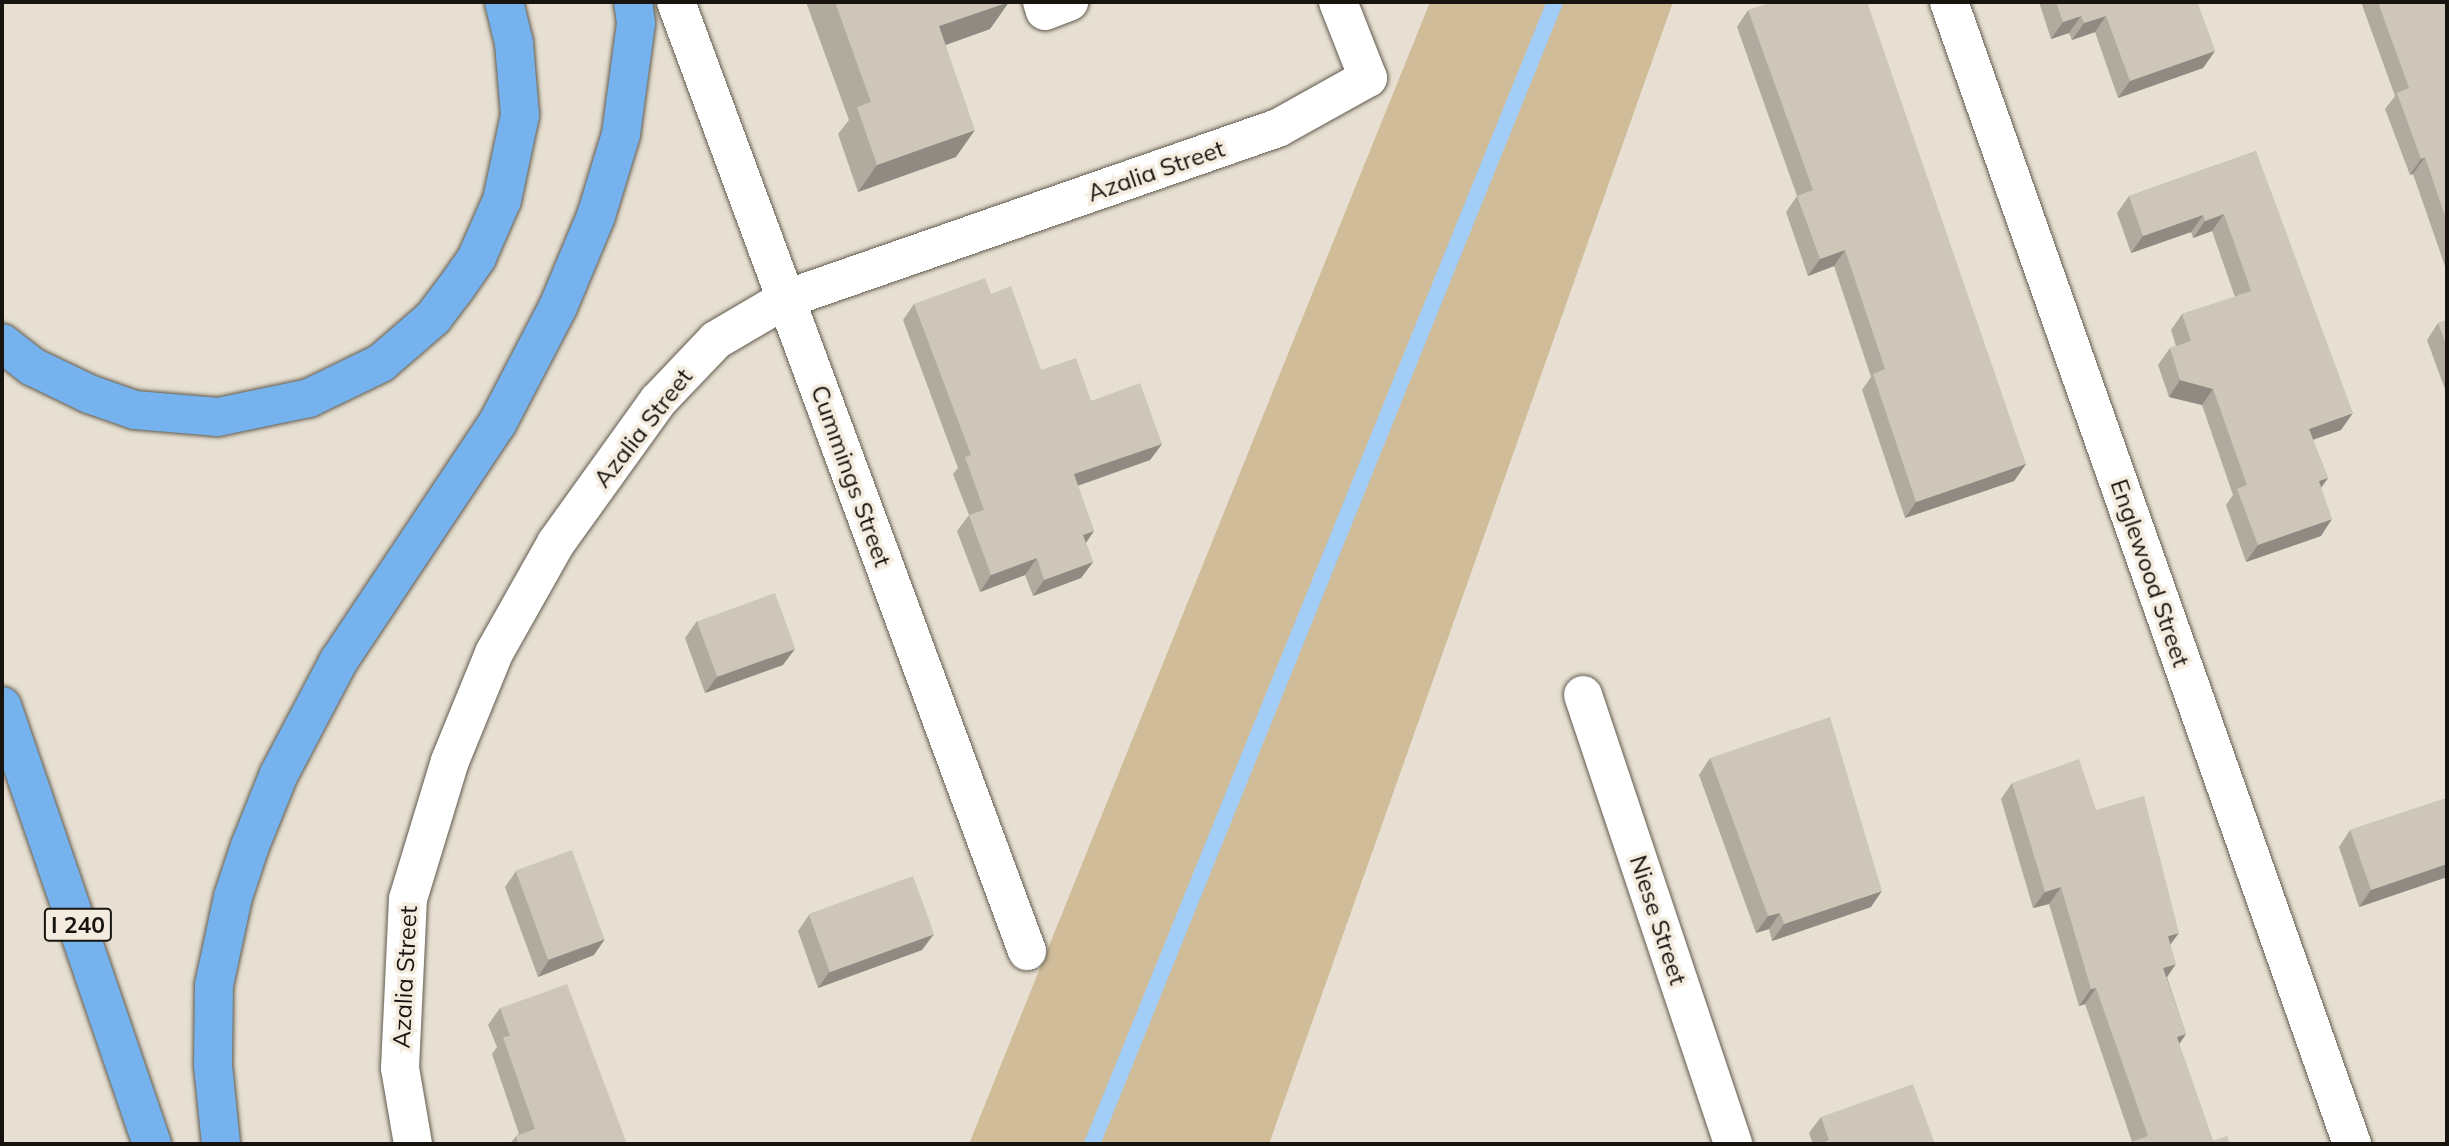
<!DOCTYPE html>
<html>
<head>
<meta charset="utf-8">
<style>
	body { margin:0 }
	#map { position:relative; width:2449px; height:1146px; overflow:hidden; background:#e7e0d2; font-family:Mulish,sans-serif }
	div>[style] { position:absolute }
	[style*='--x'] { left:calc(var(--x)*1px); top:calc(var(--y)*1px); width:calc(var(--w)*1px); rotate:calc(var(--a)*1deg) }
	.green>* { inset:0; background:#d0bc99 }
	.stream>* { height:16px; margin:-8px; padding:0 8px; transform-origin:8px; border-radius:8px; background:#a2cdf7 }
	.roads { filter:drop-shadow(0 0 2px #615b4f) drop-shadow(0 0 2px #615b4f) }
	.minor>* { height:38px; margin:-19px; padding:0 19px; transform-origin:19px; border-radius:19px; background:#fff }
	.highway>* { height:38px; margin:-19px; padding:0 19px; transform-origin:19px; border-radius:19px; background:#76b3ee }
	.wall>* { inset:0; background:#b0aa9f }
	.shaded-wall>* { inset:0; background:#908b82 }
	.building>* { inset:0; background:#cdc6b9; transform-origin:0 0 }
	span { translate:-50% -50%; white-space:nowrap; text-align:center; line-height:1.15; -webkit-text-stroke:7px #f4eddf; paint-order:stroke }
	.shield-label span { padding:2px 5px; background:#f4eddf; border:2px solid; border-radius:5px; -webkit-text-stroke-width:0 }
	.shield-label { font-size:23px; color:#171410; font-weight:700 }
	.street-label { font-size:24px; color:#171410 }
	.frame { position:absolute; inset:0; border:4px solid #171410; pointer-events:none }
</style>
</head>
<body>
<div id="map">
	<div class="green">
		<i style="clip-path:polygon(1430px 2px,1673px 2px,1269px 1144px,969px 1144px)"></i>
	</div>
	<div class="stream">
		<i style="--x:1092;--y:1144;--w:1232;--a:-67.93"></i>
	</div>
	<div class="roads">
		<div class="minor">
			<i style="--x:676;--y:2;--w:1012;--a:69.7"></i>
			<i style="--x:1042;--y:2;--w:9;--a:72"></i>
			<i style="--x:1045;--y:11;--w:26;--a:-21"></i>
			<i style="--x:1949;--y:2;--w:1211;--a:70.56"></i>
			<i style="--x:1583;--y:695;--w:473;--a:71.5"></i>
			<i style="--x:413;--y:1144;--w:77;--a:-99.7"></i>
			<i style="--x:400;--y:1068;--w:169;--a:-87.3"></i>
			<i style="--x:408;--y:899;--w:144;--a:-73.1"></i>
			<i style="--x:450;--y:761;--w:117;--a:-67.8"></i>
			<i style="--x:494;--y:653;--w:126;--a:-60.6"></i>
			<i style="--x:556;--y:543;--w:175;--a:-54.3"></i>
			<i style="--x:658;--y:401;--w:84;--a:-46.4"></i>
			<i style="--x:716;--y:340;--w:81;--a:-30.4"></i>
			<i style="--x:786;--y:299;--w:521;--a:-19.17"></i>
			<i style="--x:1278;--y:128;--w:103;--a:-29.1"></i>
			<i style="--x:1368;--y:78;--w:82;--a:-111.5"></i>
		</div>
		<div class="highway">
			<i style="--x:2;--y:343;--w:39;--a:38"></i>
			<i style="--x:33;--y:367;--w:62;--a:25.7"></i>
			<i style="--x:89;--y:394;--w:49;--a:19.2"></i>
			<i style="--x:135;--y:410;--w:83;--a:4.8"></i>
			<i style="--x:218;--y:417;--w:93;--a:-11.8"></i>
			<i style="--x:309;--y:398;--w:80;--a:-25.9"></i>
			<i style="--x:381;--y:363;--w:69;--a:-40.9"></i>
			<i style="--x:433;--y:318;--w:36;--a:-53"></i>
			<i style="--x:455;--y:289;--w:39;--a:-55"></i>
			<i style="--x:477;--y:257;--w:62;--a:-66.3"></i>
			<i style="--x:502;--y:200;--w:87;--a:-78"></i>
			<i style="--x:520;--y:115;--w:72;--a:-94.8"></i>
			<i style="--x:514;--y:43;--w:42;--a:-103.7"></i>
			<i style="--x:2;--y:706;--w:463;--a:71.1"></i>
			<i style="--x:221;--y:1144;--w:79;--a:-95.8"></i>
			<i style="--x:213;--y:1065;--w:80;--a:-89.3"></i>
			<i style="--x:214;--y:985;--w:90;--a:-77.8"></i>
			<i style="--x:233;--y:897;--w:54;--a:-71.6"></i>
			<i style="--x:250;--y:846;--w:78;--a:-68.1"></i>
			<i style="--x:279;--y:774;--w:127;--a:-62.2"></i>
			<i style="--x:338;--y:662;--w:286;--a:-56.3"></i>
			<i style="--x:497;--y:424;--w:132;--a:-62.5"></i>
			<i style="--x:558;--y:307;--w:99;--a:-67.3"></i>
			<i style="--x:596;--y:216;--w:86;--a:-73"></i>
			<i style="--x:621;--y:134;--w:112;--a:-82.3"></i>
			<i style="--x:636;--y:23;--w:21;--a:-98"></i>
		</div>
	</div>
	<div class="wall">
		<i style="clip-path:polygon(806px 2px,1009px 2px,990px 29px,946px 45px,956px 157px,858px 192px,838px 134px,849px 120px)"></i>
		<i style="clip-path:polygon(2039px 2px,2197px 2px,2215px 51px,2203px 68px,2118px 98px,2095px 32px,2072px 40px,2069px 33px,2051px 39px)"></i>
		<i style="clip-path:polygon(2361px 2px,2447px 2px,2447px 272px,2413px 174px,2410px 175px,2385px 109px,2395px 96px)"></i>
		<i style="clip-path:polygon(1748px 10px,2026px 464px,2014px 481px,1905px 518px,1862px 390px,1871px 377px,1834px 266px,1808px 276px,1786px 212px,1797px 196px,1737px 27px)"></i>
		<i style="clip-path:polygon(2256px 151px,2341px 430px,2313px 440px,2328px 478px,2321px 487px,2321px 536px,2246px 562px,2226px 505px,2233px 495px,2202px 405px,2169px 397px,2158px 365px,2170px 348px,2176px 346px,2171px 330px,2182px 314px,2235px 297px,2212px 231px,2193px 238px,2191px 232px,2131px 253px,2117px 213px,2129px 196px)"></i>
		<i style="clip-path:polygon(991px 294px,1041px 370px,1162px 444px,1150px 460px,1078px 486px,1094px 531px,1086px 543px,1093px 562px,1081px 578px,1033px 596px,1025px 575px,980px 592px,957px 531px,969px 515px,953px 474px,958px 468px,903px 320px,914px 304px)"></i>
		<i style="clip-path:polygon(2447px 320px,2447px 395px,2427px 340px,2438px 323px)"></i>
		<i style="clip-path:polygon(697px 621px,783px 665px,705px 693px,685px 638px)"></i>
		<i style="clip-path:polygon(1710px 758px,1871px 907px,1772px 941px,1769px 929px,1756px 933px,1699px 775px)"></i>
		<i style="clip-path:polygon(2012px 783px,2096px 810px,2170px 944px,2167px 977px,2186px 1034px,2179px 1044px,2213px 1141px,2230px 1144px,2132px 1142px,2085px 1004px,2079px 1006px,2049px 904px,2033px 908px,2001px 799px)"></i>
		<i style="clip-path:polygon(2447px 798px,2447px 877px,2359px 907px,2339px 847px,2350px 830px)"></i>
		<i style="clip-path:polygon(516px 871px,594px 955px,538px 977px,505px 887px)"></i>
		<i style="clip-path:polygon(809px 915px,922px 950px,818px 988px,798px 931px)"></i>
		<i style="clip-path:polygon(500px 1008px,627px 1144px,510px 1144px,516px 1136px,519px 1134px,492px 1054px,497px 1047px,488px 1025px)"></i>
		<i style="clip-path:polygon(1821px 1117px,1935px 1144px,1813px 1144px,1809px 1133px)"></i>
	</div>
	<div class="shaded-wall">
		<i style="clip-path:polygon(1009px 2px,990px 29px,920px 54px,939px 26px)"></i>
		<i style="clip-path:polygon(2081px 16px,2069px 33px,2051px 39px,2063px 22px)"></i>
		<i style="clip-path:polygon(2106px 16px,2095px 32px,2072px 40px,2084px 23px)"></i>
		<i style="clip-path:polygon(2215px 51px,2203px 68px,2118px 98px,2130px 81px)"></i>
		<i style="clip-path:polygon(975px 130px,956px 157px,858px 192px,877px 165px)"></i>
		<i style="clip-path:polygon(2425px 157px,2413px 174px,2410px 175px,2421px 159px)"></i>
		<i style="clip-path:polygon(2224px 214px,2212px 231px,2193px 238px,2205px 221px)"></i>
		<i style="clip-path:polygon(2203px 215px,2191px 232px,2131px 253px,2143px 236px)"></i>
		<i style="clip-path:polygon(1845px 250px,1834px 266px,1808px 276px,1820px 259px)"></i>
		<i style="clip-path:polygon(2180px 380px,2213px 389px,2202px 405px,2169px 397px)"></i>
		<i style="clip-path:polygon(2353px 413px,2341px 430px,2297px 445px,2309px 429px)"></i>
		<i style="clip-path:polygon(1162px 444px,1150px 460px,1062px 491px,1074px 474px)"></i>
		<i style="clip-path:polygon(2026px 464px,2014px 481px,1905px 518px,1916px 502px)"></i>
		<i style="clip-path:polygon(2328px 478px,2316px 495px,2319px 481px)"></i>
		<i style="clip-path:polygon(2332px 519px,2321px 536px,2246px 562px,2258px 545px)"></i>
		<i style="clip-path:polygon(1094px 531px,1082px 548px,1083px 535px)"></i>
		<i style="clip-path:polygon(1037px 558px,1025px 575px,980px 592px,991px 575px)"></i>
		<i style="clip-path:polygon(1093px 562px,1081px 578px,1033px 596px,1044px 580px)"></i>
		<i style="clip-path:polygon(795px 649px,783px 665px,705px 693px,717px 677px)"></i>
		<i style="clip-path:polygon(2447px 864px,2447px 877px,2359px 907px,2371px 890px)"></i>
		<i style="clip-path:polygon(2061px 887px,2049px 904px,2033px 908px,2045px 892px)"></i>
		<i style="clip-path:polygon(1882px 891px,1871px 907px,1772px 941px,1784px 924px)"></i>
		<i style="clip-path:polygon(1780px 913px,1769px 929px,1756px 933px,1768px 916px)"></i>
		<i style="clip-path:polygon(2179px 933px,2167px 949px,2168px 936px)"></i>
		<i style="clip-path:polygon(934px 934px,922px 950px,818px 988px,830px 971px)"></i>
		<i style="clip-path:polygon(605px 939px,594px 955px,538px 977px,549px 960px)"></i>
		<i style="clip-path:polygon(2176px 964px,2165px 980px,2163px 968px)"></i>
		<i style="clip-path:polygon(2096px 988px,2085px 1004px,2079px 1006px,2091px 989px)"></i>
		<i style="clip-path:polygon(2186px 1034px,2175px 1050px,2177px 1037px)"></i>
	</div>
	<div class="building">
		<i style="clip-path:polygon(835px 2px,1009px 2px,939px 26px,975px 130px,877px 165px,857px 107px,871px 102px)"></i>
		<i style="clip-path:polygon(1772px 2px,1867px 2px,2026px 464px,1916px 502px,1873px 374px,1885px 369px,1845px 250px,1820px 259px,1797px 196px,1813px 190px,1748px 10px)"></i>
		<i style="clip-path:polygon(2056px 2px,2197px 2px,2215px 51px,2130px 81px,2106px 16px,2084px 23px,2081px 16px,2063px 22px)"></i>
		<i style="clip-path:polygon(2378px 2px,2447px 2px,2447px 222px,2425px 157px,2421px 159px,2397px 93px,2409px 88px)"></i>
		<i style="clip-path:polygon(2256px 151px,2353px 413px,2309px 429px,2328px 478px,2319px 481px,2332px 519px,2258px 545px,2237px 489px,2247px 485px,2213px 389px,2180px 380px,2170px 348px,2191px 341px,2182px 314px,2251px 291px,2224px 214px,2205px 221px,2203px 215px,2143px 236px,2129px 196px)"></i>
		<i style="clip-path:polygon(985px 278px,991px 294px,1011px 286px,1041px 370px,1076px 358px,1091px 401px,1140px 383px,1162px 444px,1074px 474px,1094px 531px,1083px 535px,1093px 562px,1044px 580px,1037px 558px,991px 575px,969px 515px,984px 510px,965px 457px,971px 455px,914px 304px)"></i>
		<i style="clip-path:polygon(2447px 320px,2447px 347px,2438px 323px)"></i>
		<i style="left:775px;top:593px;width:59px;height:83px;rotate:70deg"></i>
		<i style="clip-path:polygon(1830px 717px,1882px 891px,1784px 924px,1780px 913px,1768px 916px,1710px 758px)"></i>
		<i style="clip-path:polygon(2079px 759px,2096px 810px,2144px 796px,2179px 933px,2168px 936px,2176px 964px,2163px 968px,2186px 1034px,2177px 1037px,2213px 1141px,2227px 1136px,2230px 1144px,2126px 1144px,2148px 1136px,2096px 988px,2091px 989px,2061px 887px,2045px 892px,2012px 783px)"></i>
		<i style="clip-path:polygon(2447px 798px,2447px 864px,2371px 890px,2350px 830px)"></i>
		<i style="left:572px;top:850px;width:95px;height:60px;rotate:70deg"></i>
		<i style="left:913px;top:876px;width:62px;height:111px;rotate:70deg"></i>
		<i style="clip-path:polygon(567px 984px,627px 1144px,518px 1144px,516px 1136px,535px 1129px,503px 1037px,510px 1036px,500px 1008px)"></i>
		<i style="clip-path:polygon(1913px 1084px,1935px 1144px,1822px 1144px,1822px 1143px,1829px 1140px,1821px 1117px)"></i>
	</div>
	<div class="shield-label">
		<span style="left:78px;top:925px">I 240</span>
	</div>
	<div class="street-label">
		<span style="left:1156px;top:171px;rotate:-19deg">Azalia Street</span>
		<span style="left:643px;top:428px;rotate:-52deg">Azalia Street</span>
		<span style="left:851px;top:476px;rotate:70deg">Cummings Street</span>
		<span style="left:2150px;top:573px;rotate:71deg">Englewood Street</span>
		<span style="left:1658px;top:920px;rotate:72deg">Niese Street</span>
		<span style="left:405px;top:977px;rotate:-87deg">Azalia Street</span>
	</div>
	<div class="frame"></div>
</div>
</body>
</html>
